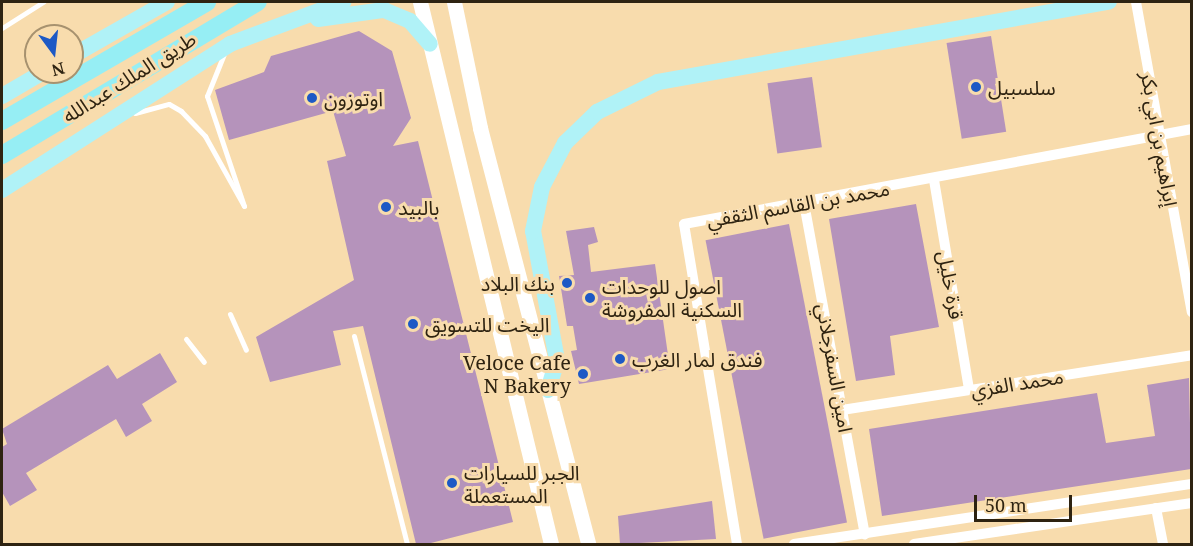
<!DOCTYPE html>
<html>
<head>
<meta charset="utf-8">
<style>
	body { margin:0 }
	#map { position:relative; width:1193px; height:546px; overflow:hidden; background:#f8dcad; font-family:"Noto Serif","Noto Sans Arabic",serif }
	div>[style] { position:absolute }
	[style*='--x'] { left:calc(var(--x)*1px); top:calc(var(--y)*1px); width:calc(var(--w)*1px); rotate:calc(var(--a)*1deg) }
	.building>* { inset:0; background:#b593bb; transform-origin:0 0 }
	.service>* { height:5px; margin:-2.5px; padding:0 2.5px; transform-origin:2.5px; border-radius:2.5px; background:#fff }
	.minor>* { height:10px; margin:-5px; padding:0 5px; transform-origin:5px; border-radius:5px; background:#fff }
	.secondary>* { height:15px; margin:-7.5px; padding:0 7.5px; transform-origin:7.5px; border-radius:7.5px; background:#fff }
	.primary>* { height:16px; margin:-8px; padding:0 8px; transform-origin:8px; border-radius:8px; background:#b0f2f7 }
	.trunk>* { height:18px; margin:-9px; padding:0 9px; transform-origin:9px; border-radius:9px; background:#96eef4 }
	.dots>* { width:16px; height:16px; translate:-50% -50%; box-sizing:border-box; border:3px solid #f8dcad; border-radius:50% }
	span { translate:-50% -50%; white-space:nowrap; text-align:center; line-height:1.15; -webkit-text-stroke:6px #f8dcad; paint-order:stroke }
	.street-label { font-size:20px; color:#2e2311 }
	.poi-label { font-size:20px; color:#2e2311 }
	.left { translate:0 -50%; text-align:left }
	.right { translate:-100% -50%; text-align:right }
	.frame { position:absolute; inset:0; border:3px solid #2e2311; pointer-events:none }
	.north { position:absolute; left:24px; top:24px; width:60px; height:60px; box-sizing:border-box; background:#f8dcad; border:2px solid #a7926f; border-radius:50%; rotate:165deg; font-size:16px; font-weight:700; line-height:24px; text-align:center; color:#2e2311 }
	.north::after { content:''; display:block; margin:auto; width:21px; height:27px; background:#1d59c5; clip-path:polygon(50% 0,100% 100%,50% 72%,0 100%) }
	.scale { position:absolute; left:974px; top:495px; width:98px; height:27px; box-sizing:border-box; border:3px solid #2e2311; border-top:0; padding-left:8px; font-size:18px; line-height:21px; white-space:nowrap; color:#2e2311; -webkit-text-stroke:4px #f8dcad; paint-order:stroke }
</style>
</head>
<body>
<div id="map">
	<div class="building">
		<i style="clip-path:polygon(359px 31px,392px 51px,411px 118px,393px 146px,418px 141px,513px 522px,427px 544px,416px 544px,363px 326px,333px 331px,341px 365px,270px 382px,256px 337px,354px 280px,327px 161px,346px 156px,333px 111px,229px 140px,215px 90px,264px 72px,271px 56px)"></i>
		<i style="left:991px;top:36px;width:97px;height:45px;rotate:81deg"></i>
		<i style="left:812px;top:77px;width:71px;height:45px;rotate:82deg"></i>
		<i style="clip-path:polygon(916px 204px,939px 327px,890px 336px,895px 375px,856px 381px,829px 219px)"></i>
		<i style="left:789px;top:224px;width:304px;height:85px;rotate:79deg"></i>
		<i style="clip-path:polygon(594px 227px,598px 242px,588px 245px,591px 272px,655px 264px,670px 369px,579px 384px,571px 351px,577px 350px,573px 326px,567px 326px,559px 276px,574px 275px,566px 231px)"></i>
		<i style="clip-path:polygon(160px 353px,177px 382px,142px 404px,152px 421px,126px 437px,116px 419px,26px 473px,37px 490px,10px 506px,2px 492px,2px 447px,7px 444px,2px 429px,108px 365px,117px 379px)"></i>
		<i style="clip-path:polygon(1189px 378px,1191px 469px,882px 516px,869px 429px,1097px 393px,1106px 443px,1155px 436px,1147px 385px)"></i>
		<i style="clip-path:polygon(712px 501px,716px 539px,620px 544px,618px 516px)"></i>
	</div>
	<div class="service">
		<i style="--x:2;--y:28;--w:49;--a:-32.4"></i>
		<i style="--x:135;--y:113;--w:35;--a:-15"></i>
		<i style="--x:169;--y:104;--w:14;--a:30"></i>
		<i style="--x:181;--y:111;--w:35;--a:46"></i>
		<i style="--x:205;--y:136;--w:80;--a:60.9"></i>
		<i style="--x:244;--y:206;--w:116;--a:-108.6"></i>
		<i style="--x:207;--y:96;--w:45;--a:-68"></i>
		<i style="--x:230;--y:314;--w:39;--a:66"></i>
		<i style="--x:354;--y:336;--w:215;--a:75.7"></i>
		<i style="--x:186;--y:339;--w:29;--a:52"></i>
	</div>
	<div class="minor">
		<i style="--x:1136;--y:2;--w:315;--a:79.8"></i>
		<i style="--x:934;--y:180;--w:213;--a:80.5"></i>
		<i style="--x:804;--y:203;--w:337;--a:79.6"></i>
		<i style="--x:842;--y:410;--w:354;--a:-8.9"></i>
		<i style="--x:1156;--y:508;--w:37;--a:79"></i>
		<i style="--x:737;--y:544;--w:324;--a:-99.4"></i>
		<i style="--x:684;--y:224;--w:517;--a:-10.59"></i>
		<i style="--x:794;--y:544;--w:402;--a:-8.6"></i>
		<i style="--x:914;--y:544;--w:281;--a:-8.4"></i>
	</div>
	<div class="secondary">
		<i style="--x:420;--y:2;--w:558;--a:76.41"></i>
		<i style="--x:454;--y:2;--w:129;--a:78.3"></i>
		<i style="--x:480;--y:128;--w:430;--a:75.4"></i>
	</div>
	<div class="primary">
		<i style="--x:318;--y:19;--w:67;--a:-7.8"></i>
		<i style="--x:384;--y:10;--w:28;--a:23"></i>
		<i style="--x:410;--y:21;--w:30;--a:49"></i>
		<i style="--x:72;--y:56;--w:109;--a:-29.6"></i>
		<i style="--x:2;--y:96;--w:48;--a:-30.3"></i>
		<i style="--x:2;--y:190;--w:271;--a:-32.6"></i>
		<i style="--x:230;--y:44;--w:121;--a:-20.4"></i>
		<i style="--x:548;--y:390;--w:31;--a:-73"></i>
		<i style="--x:557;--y:360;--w:131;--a:-100.5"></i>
		<i style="--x:533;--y:231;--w:45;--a:-78.4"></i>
		<i style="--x:542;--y:187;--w:50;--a:-62.4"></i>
		<i style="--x:565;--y:143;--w:45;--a:-44.1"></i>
		<i style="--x:597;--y:112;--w:68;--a:-26.2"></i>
		<i style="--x:658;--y:82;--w:458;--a:-10.1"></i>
	</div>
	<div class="trunk">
		<i style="--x:2;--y:121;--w:237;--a:-30.1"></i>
		<i style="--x:2;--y:155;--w:298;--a:-30.9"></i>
	</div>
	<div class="dots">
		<i style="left:976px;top:87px;background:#1d59c5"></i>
		<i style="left:312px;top:98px;background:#1d59c5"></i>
		<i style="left:386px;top:207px;background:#1d59c5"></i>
		<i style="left:567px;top:283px;background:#1d59c5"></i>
		<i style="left:590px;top:298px;background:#1d59c5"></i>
		<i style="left:413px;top:324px;background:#1d59c5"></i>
		<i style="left:620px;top:359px;background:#1d59c5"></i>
		<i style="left:583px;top:374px;background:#1d59c5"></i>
		<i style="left:452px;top:483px;background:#1d59c5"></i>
	</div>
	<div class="street-label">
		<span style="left:129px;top:77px;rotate:-32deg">طريق الملك عبدالله</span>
		<span style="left:1160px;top:139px;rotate:80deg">إبراهيم بن ابي بكر</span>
		<span style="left:798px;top:204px;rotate:-10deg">محمد بن القاسم الثقفي</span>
		<span style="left:951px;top:285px;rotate:80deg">قرة خليل</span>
		<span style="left:835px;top:368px;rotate:80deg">امين السفرجلاني</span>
		<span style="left:1017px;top:383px;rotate:-9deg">محمد الفزي</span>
	</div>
	<div class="poi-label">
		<span class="left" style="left:988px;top:87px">سلسبيل</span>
		<span class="left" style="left:324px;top:98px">اوتوزون</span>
		<span class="left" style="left:398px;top:207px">بالبيد</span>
		<span class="right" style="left:555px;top:283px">بنك البلاد</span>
		<span class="left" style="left:602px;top:298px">اصول للوحدات<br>السكنية المفروشة</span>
		<span class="left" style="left:425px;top:324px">اليخت للتسويق</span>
		<span class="left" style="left:632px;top:359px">فندق لمار الغرب</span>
		<span class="right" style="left:571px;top:374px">Veloce Cafe<br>N Bakery</span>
		<span class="left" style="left:464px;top:484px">الجبر للسيارات<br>المستعملة</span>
	</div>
	<div class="frame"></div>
	<div class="north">N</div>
	<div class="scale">50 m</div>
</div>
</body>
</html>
